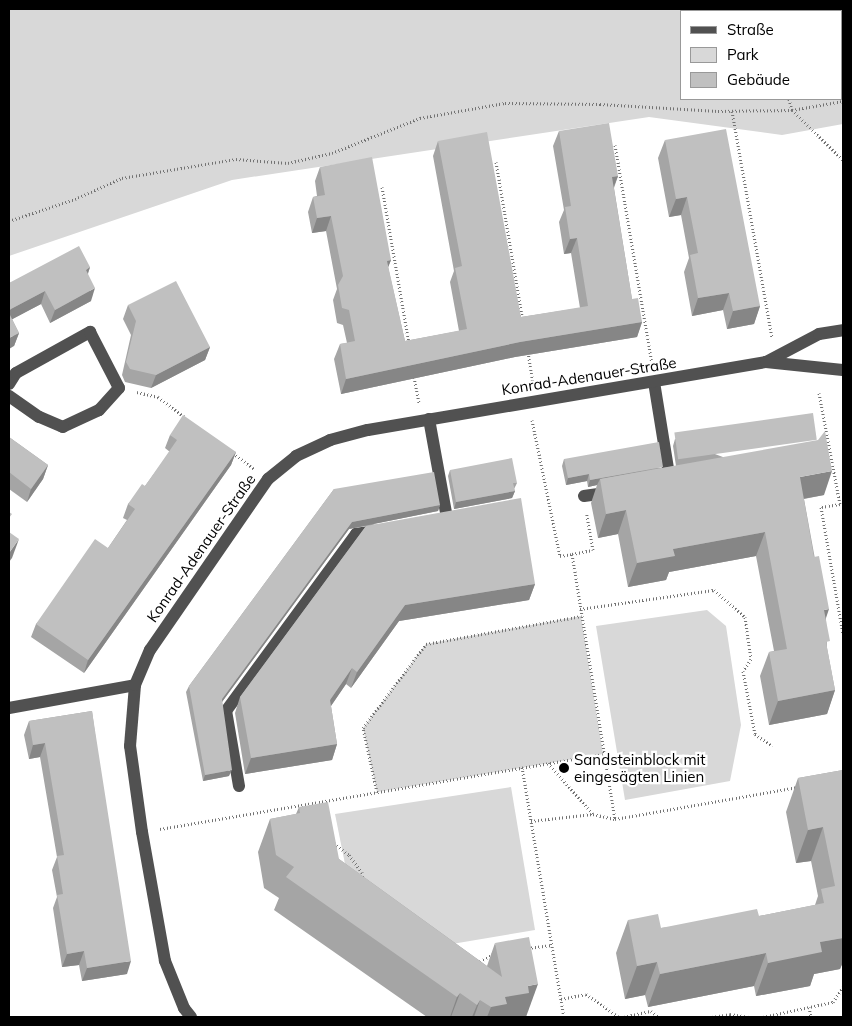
<!DOCTYPE html>
<html>
<head>
<meta charset="utf-8">
<style>
	body { margin:0 }
	#map { position:relative; width:852px; height:1026px; overflow:hidden; background:#fff; font-family:Mulish,sans-serif }
	div>[style] { position:absolute }
	[style*='--x'] { left:calc(var(--x)*1px); top:calc(var(--y)*1px); width:calc(var(--w)*1px); rotate:calc(var(--a)*1deg) }
	.green>* { inset:0; background:#d8d8d8 }
	.path>* { height:3px; margin-top:-1.5px; transform-origin:0; background:repeating-linear-gradient(90deg,#737373 0 1px,transparent 0 3.5px) }
	.minor>* { height:12px; margin:-6px; padding:0 6px; transform-origin:6px; border-radius:6px; background:#515151 }
	.wall>* { inset:0; background:#a5a5a5 }
	.shaded-wall>* { inset:0; background:#868686 }
	.building>* { inset:0; background:#c0c0c0; transform-origin:0 0 }
	.dots>* { width:14px; height:14px; translate:-50% -50%; box-sizing:border-box; border:2px solid #fff; border-radius:50% }
	span { translate:-50% -50%; white-space:nowrap; text-align:center; line-height:1.15; -webkit-text-stroke:4.5px #fff; paint-order:stroke }
	.street-label { font-size:15px; color:#000 }
	.poi-label { font-size:15px; color:#000 }
	.left { translate:0 -50%; text-align:left }
	.frame { position:absolute; inset:0; border:10px solid #000; pointer-events:none }
	.legend { position:absolute; left:680px; top:10px; width:162px; height:90px; box-sizing:border-box; background:#fff; border:1px solid #999; margin:0; padding:6px 9px; list-style:none; font-size:15px; color:#000 }
	.legend li { display:flex; align-items:center; gap:10px; height:25px }
	.legend b { width:25px; border:1px solid #999 }
</style>
</head>
<body>
<div id="map">
	<div class="green">
		<i style="clip-path:polygon(evenodd,9px 9px,843px 9px,843px 124px,782px 135px,649px 117px,232px 180px,9px 256px,9px 9px,681px 11px,841px 11px,841px 99px,681px 99px,681px 11px)"></i>
		<i style="clip-path:polygon(707px 610px,726px 626px,741px 725px,730px 781px,625px 800px,596px 626px)"></i>
		<i style="clip-path:polygon(581px 616px,603px 754px,377px 792px,363px 728px,426px 644px)"></i>
		<i style="clip-path:polygon(511px 787px,535px 930px,446px 945px,347px 874px,335px 814px)"></i>
	</div>
	<div class="path">
		<i style="--x:730;--y:9;--w:3;--a:45"></i>
		<i style="--x:754;--y:9;--w:5;--a:22"></i>
		<i style="--x:841;--y:39;--w:2;--a:0"></i>
		<i style="--x:789;--y:99;--w:11;--a:75"></i>
		<i style="--x:792;--y:110;--w:71;--a:44.4"></i>
		<i style="--x:732;--y:111;--w:230;--a:80"></i>
		<i style="--x:615;--y:145;--w:222;--a:80.4"></i>
		<i style="--x:496;--y:162;--w:161;--a:80.4"></i>
		<i style="--x:382;--y:187;--w:158;--a:80.2"></i>
		<i style="--x:9;--y:221;--w:70;--a:-18.4"></i>
		<i style="--x:75;--y:199;--w:51;--a:-24.1"></i>
		<i style="--x:122;--y:178;--w:116;--a:-9.5"></i>
		<i style="--x:236;--y:159;--w:52;--a:4.4"></i>
		<i style="--x:288;--y:163;--w:45;--a:-12.8"></i>
		<i style="--x:332;--y:153;--w:95;--a:-21.7"></i>
		<i style="--x:420;--y:118;--w:86;--a:-10"></i>
		<i style="--x:505;--y:103;--w:95;--a:0.6"></i>
		<i style="--x:600;--y:104;--w:118;--a:3.4"></i>
		<i style="--x:718;--y:111;--w:74;--a:-0.8"></i>
		<i style="--x:792;--y:110;--w:52;--a:-10"></i>
		<i style="--x:528;--y:352;--w:31;--a:81"></i>
		<i style="--x:414;--y:377;--w:26;--a:79"></i>
		<i style="--x:137;--y:392;--w:22;--a:13"></i>
		<i style="--x:158;--y:397;--w:35;--a:37"></i>
		<i style="--x:819;--y:393;--w:113;--a:79.3"></i>
		<i style="--x:840;--y:504;--w:19;--a:171"></i>
		<i style="--x:821;--y:507;--w:129;--a:80.2"></i>
		<i style="--x:532;--y:420;--w:139;--a:78.4"></i>
		<i style="--x:560;--y:556;--w:12;--a:-9"></i>
		<i style="--x:572;--y:554;--w:268;--a:80.8"></i>
		<i style="--x:233;--y:453;--w:26;--a:37"></i>
		<i style="--x:572;--y:554;--w:21;--a:-11"></i>
		<i style="--x:593;--y:550;--w:36;--a:-100"></i>
		<i style="--x:580;--y:609;--w:135;--a:-8.1"></i>
		<i style="--x:714;--y:590;--w:41;--a:41.1"></i>
		<i style="--x:745;--y:617;--w:42;--a:81.9"></i>
		<i style="--x:751;--y:659;--w:14;--a:124"></i>
		<i style="--x:743;--y:671;--w:64;--a:79.2"></i>
		<i style="--x:755;--y:734;--w:21;--a:35"></i>
		<i style="--x:548;--y:763;--w:68;--a:48.6"></i>
		<i style="--x:522;--y:767;--w:254;--a:80.5"></i>
		<i style="--x:377;--y:792;--w:66;--a:-102.3"></i>
		<i style="--x:363;--y:728;--w:105;--a:-53.1"></i>
		<i style="--x:426;--y:644;--w:158;--a:-10.2"></i>
		<i style="--x:531;--y:821;--w:62;--a:-6.4"></i>
		<i style="--x:593;--y:814;--w:23;--a:13"></i>
		<i style="--x:615;--y:819;--w:187;--a:-9.9"></i>
		<i style="--x:160;--y:829;--w:449;--a:-9.6"></i>
		<i style="--x:334;--y:843;--w:19;--a:39"></i>
		<i style="--x:349;--y:855;--w:21;--a:53"></i>
		<i style="--x:362;--y:872;--w:8;--a:83"></i>
		<i style="--x:528;--y:948;--w:24;--a:-7"></i>
		<i style="--x:477;--y:963;--w:21;--a:-29"></i>
		<i style="--x:561;--y:999;--w:25;--a:-11"></i>
		<i style="--x:586;--y:994;--w:40;--a:34.9"></i>
		<i style="--x:809;--y:1007;--w:10;--a:79"></i>
		<i style="--x:624;--y:1017;--w:28;--a:-13"></i>
		<i style="--x:651;--y:1011;--w:10;--a:37"></i>
		<i style="--x:712;--y:1017;--w:18;--a:-9"></i>
		<i style="--x:730;--y:1014;--w:19;--a:9"></i>
		<i style="--x:763;--y:1017;--w:72;--a:-12.1"></i>
		<i style="--x:833;--y:1002;--w:18;--a:-56"></i>
	</div>
	<div class="minor">
		<i style="--x:766;--y:362;--w:60;--a:-27.8"></i>
		<i style="--x:819;--y:334;--w:24;--a:-9"></i>
		<i style="--x:654;--y:382;--w:100;--a:80.8"></i>
		<i style="--x:9;--y:384;--w:13;--a:-58"></i>
		<i style="--x:16;--y:373;--w:85;--a:-29"></i>
		<i style="--x:90;--y:332;--w:63;--a:62.6"></i>
		<i style="--x:119;--y:388;--w:30;--a:132"></i>
		<i style="--x:99;--y:410;--w:40;--a:155"></i>
		<i style="--x:63;--y:427;--w:26;--a:-157"></i>
		<i style="--x:39;--y:417;--w:37;--a:-145"></i>
		<i style="--x:429;--y:419;--w:101;--a:79.7"></i>
		<i style="--x:584;--y:496;--w:27;--a:-8"></i>
		<i style="--x:9;--y:708;--w:128;--a:-10.3"></i>
		<i style="--x:239;--y:786;--w:76;--a:-99.8"></i>
		<i style="--x:226;--y:711;--w:220;--a:-53.7"></i>
		<i style="--x:356;--y:534;--w:20;--a:-9"></i>
		<i style="--x:191;--y:1017;--w:11;--a:-128"></i>
		<i style="--x:184;--y:1008;--w:51;--a:-112"></i>
		<i style="--x:165;--y:961;--w:131;--a:-100.1"></i>
		<i style="--x:142;--y:832;--w:87;--a:-97.9"></i>
		<i style="--x:130;--y:746;--w:61;--a:-85.3"></i>
		<i style="--x:135;--y:685;--w:38;--a:-67"></i>
		<i style="--x:150;--y:650;--w:208;--a:-55.4"></i>
		<i style="--x:268;--y:479;--w:36;--a:-39"></i>
		<i style="--x:296;--y:456;--w:38;--a:-25"></i>
		<i style="--x:330;--y:440;--w:39;--a:-15"></i>
		<i style="--x:368;--y:430;--w:404;--a:-9.7"></i>
		<i style="--x:766;--y:362;--w:77;--a:5.9"></i>
	</div>
	<div class="wall">
		<i style="clip-path:polygon(559px 131px,618px 176px,614px 188px,632px 299px,642px 322px,637px 337px,515px 357px,341px 394px,334px 359px,340px 344px,347px 343px,343px 325px,337px 323px,333px 300px,337px 289px,326px 231px,312px 233px,308px 212px,313px 197px,317px 196px,315px 181px,320px 167px,391px 260px,388px 267px,405px 341px,459px 331px,450px 282px,454px 271px,433px 156px,438px 141px,521px 317px,580px 308px,571px 253px,564px 254px,559px 222px,564px 210px,553px 146px)"></i>
		<i style="clip-path:polygon(665px 140px,760px 306px,754px 324px,727px 329px,723px 310px,692px 316px,684px 272px,689px 258px,681px 215px,669px 217px,658px 158px)"></i>
		<i style="clip-path:polygon(90px 267px,88px 274px,91px 301px,50px 323px,41px 304px,12px 319px,19px 333px,14px 346px,9px 283px)"></i>
		<i style="clip-path:polygon(128px 305px,210px 347px,205px 360px,151px 388px,125px 382px,122px 375px,131px 335px,123px 319px)"></i>
		<i style="clip-path:polygon(170px 435px,236px 452px,231px 465px,84px 673px,31px 637px,36px 624px,108px 548px,127px 520px,123px 518px,128px 504px,145px 486px,170px 452px,165px 448px)"></i>
		<i style="clip-path:polygon(9px 437px,48px 465px,43px 479px,27px 502px,9px 489px)"></i>
		<i style="clip-path:polygon(675px 439px,824px 495px,804px 499px,826px 619px,827px 648px,835px 690px,827px 714px,769px 725px,760px 676px,769px 652px,774px 651px,756px 556px,669px 572px,666px 580px,628px 587px,618px 534px,598px 538px,591px 503px,597px 485px,588px 487px,587px 481px,566px 485px,562px 466px,564px 459px,663px 468px,676px 466px,673px 446px)"></i>
		<i style="clip-path:polygon(450px 470px,517px 483px,514px 489px,515px 491px,512px 498px,454px 509px,448px 476px)"></i>
		<i style="clip-path:polygon(334px 489px,440px 505px,438px 511px,373px 524px,535px 584px,529px 600px,399px 621px,351px 688px,346px 684px,331px 706px,337px 744px,332px 760px,245px 774px,235px 713px,240px 697px,366px 526px,349px 529px,222px 702px,229px 776px,203px 781px,186px 692px,189px 686px)"></i>
		<i style="clip-path:polygon(92px 711px,127px 974px,82px 981px,79px 965px,62px 967px,53px 908px,57px 897px,52px 870px,57px 857px,40px 757px,29px 759px,24px 735px,29px 721px)"></i>
		<i style="clip-path:polygon(843px 770px,843px 962px,840px 969px,814px 974px,810px 986px,756px 996px,754px 986px,648px 1007px,645px 995px,625px 999px,616px 953px,628px 920px,661px 928px,759px 916px,815px 905px,818px 896px,811px 861px,796px 863px,786px 812px,798px 778px)"></i>
		<i style="clip-path:polygon(299px 807px,339px 859px,487px 966px,495px 943px,526px 1017px,427px 1017px,274px 910px,279px 898px,264px 888px,258px 852px,270px 819px,296px 814px)"></i>
	</div>
	<div class="shaded-wall">
		<i style="clip-path:polygon(618px 176px,612px 191px,612px 177px)"></i>
		<i style="clip-path:polygon(687px 197px,681px 215px,669px 217px,676px 199px)"></i>
		<i style="clip-path:polygon(331px 216px,326px 231px,312px 233px,317px 218px)"></i>
		<i style="clip-path:polygon(577px 238px,571px 253px,564px 254px,570px 239px)"></i>
		<i style="clip-path:polygon(391px 260px,385px 275px,387px 261px)"></i>
		<i style="clip-path:polygon(90px 267px,85px 281px,86px 270px)"></i>
		<i style="clip-path:polygon(95px 288px,91px 301px,50px 323px,55px 310px)"></i>
		<i style="clip-path:polygon(45px 291px,41px 304px,9px 321px,9px 310px)"></i>
		<i style="clip-path:polygon(729px 293px,723px 310px,692px 316px,698px 298px)"></i>
		<i style="clip-path:polygon(760px 306px,754px 324px,727px 329px,733px 311px)"></i>
		<i style="clip-path:polygon(642px 322px,637px 337px,515px 357px,341px 394px,346px 379px,520px 342px)"></i>
		<i style="clip-path:polygon(19px 333px,14px 346px,9px 349px,9px 338px)"></i>
		<i style="clip-path:polygon(210px 347px,205px 360px,151px 388px,156px 375px)"></i>
		<i style="clip-path:polygon(236px 452px,231px 465px,84px 673px,88px 660px)"></i>
		<i style="clip-path:polygon(48px 465px,43px 479px,27px 502px,31px 489px)"></i>
		<i style="clip-path:polygon(663px 467px,600px 479px,597px 485px,588px 487px,590px 480px)"></i>
		<i style="clip-path:polygon(832px 471px,824px 495px,791px 501px,800px 477px)"></i>
		<i style="clip-path:polygon(589px 474px,587px 481px,566px 485px,568px 478px)"></i>
		<i style="clip-path:polygon(515px 491px,512px 498px,454px 509px,456px 502px)"></i>
		<i style="clip-path:polygon(440px 505px,438px 511px,349px 529px,219px 706px,222px 699px,352px 522px)"></i>
		<i style="clip-path:polygon(626px 510px,618px 534px,598px 538px,606px 514px)"></i>
		<i style="clip-path:polygon(765px 532px,756px 556px,669px 572px,666px 580px,628px 587px,637px 563px,673px 549px)"></i>
		<i style="clip-path:polygon(19px 539px,12px 558px,9px 562px,9px 553px)"></i>
		<i style="clip-path:polygon(535px 584px,529px 600px,399px 621px,351px 688px,357px 672px,405px 605px)"></i>
		<i style="clip-path:polygon(829px 609px,821px 633px,824px 610px)"></i>
		<i style="clip-path:polygon(352px 668px,346px 684px,324px 716px,330px 700px)"></i>
		<i style="clip-path:polygon(835px 690px,827px 714px,769px 725px,778px 701px)"></i>
		<i style="clip-path:polygon(45px 743px,40px 757px,29px 759px,33px 745px)"></i>
		<i style="clip-path:polygon(337px 744px,332px 760px,245px 774px,251px 758px)"></i>
		<i style="clip-path:polygon(232px 770px,229px 776px,203px 781px,205px 775px)"></i>
		<i style="clip-path:polygon(823px 827px,811px 861px,796px 863px,808px 830px)"></i>
		<i style="clip-path:polygon(843px 938px,843px 962px,840px 969px,814px 974px,810px 986px,756px 996px,768px 963px,820px 942px)"></i>
		<i style="clip-path:polygon(84px 951px,79px 965px,62px 967px,67px 954px)"></i>
		<i style="clip-path:polygon(766px 953px,754px 986px,648px 1007px,660px 974px)"></i>
		<i style="clip-path:polygon(131px 961px,127px 974px,82px 981px,87px 968px)"></i>
		<i style="clip-path:polygon(657px 962px,645px 995px,625px 999px,637px 966px)"></i>
		<i style="clip-path:polygon(538px 984px,526px 1017px,487px 1017px,491px 1007px,505px 997px,528px 986px)"></i>
		<i style="clip-path:polygon(460px 993px,451px 1017px,450px 1017px,457px 997px)"></i>
		<i style="clip-path:polygon(480px 1000px,474px 1017px,472px 1017px,477px 1005px)"></i>
	</div>
	<div class="building">
		<i style="clip-path:polygon(609px 123px,618px 176px,612px 177px,632px 299px,638px 298px,642px 322px,520px 342px,346px 379px,340px 344px,355px 341px,349px 310px,342px 308px,338px 285px,343px 276px,331px 216px,317px 218px,313px 197px,325px 195px,320px 167px,372px 157px,391px 260px,387px 261px,405px 341px,467px 329px,455px 268px,462px 266px,438px 141px,487px 132px,521px 317px,588px 306px,577px 238px,570px 239px,565px 207px,571px 206px,559px 131px)"></i>
		<i style="clip-path:polygon(726px 129px,760px 306px,733px 311px,729px 293px,698px 298px,690px 255px,698px 253px,687px 197px,676px 199px,665px 140px)"></i>
		<i style="clip-path:polygon(79px 246px,90px 267px,86px 270px,95px 288px,55px 310px,45px 291px,9px 310px,9px 283px)"></i>
		<i style="clip-path:polygon(176px 281px,210px 347px,156px 375px,130px 369px,126px 362px,136px 321px,128px 305px)"></i>
		<i style="clip-path:polygon(9px 313px,19px 333px,9px 338px)"></i>
		<i style="left:813px;top:413px;width:27px;height:140px;rotate:82deg"></i>
		<i style="clip-path:polygon(183px 415px,236px 452px,88px 660px,36px 624px,95px 539px,108px 548px,135px 509px,128px 504px,142px 484px,145px 486px,177px 440px,170px 435px)"></i>
		<i style="clip-path:polygon(825px 431px,832px 471px,800px 477px,814px 557px,819px 556px,829px 609px,824px 610px,830px 641px,826px 642px,835px 690px,778px 701px,769px 652px,787px 649px,765px 532px,673px 549px,675px 556px,637px 563px,626px 510px,606px 514px,600px 479px,818px 440px)"></i>
		<i style="clip-path:polygon(9px 437px,48px 465px,31px 489px,9px 472px)"></i>
		<i style="clip-path:polygon(659px 442px,663px 467px,590px 480px,589px 474px,568px 478px,564px 459px)"></i>
		<i style="clip-path:polygon(512px 458px,517px 483px,513px 483px,515px 491px,456px 502px,450px 470px)"></i>
		<i style="clip-path:polygon(434px 472px,440px 505px,352px 522px,222px 699px,232px 770px,205px 775px,189px 686px,334px 489px)"></i>
		<i style="clip-path:polygon(521px 498px,535px 584px,405px 605px,357px 672px,352px 668px,330px 700px,337px 744px,251px 758px,240px 697px,366px 526px)"></i>
		<i style="clip-path:polygon(9px 512px,12px 514px,9px 518px)"></i>
		<i style="clip-path:polygon(9px 532px,19px 539px,9px 553px)"></i>
		<i style="clip-path:polygon(92px 711px,131px 961px,87px 968px,84px 951px,67px 954px,57px 895px,63px 894px,57px 856px,64px 855px,45px 743px,33px 745px,29px 721px)"></i>
		<i style="clip-path:polygon(843px 770px,843px 938px,820px 942px,822px 952px,768px 963px,766px 953px,660px 974px,657px 962px,637px 966px,628px 920px,658px 914px,661px 928px,757px 909px,759px 916px,824px 903px,821px 889px,835px 886px,823px 827px,808px 830px,798px 778px)"></i>
		<i style="clip-path:polygon(328px 802px,339px 859px,502px 977px,495px 943px,529px 937px,538px 984px,528px 986px,529px 993px,505px 997px,507px 1004px,491px 1007px,480px 1000px,477px 1005px,460px 993px,457px 997px,286px 877px,294px 867px,276px 855px,270px 819px,300px 813px,299px 807px)"></i>
	</div>
	<div class="dots">
		<i style="left:564px;top:768px;background:#000"></i>
	</div>
	<div class="street-label">
		<span style="left:589px;top:376px;rotate:-9deg">Konrad-Adenauer-Straße</span>
		<span style="left:201px;top:548px;rotate:-55deg">Konrad-Adenauer-Straße</span>
	</div>
	<div class="poi-label">
		<span class="left" style="left:574px;top:768px">Sandsteinblock mit<br>eingesägten Linien</span>
	</div>
	<div class="frame"></div>
	<ul class="legend">
	<li><b style="height:6px;background:#515151"></b>Straße</li>
	<li><b style="height:14px;background:#d8d8d8"></b>Park</li>
	<li><b style="height:14px;background:#c0c0c0"></b>Gebäude</li>
	</ul>
</div>
</body>
</html>
